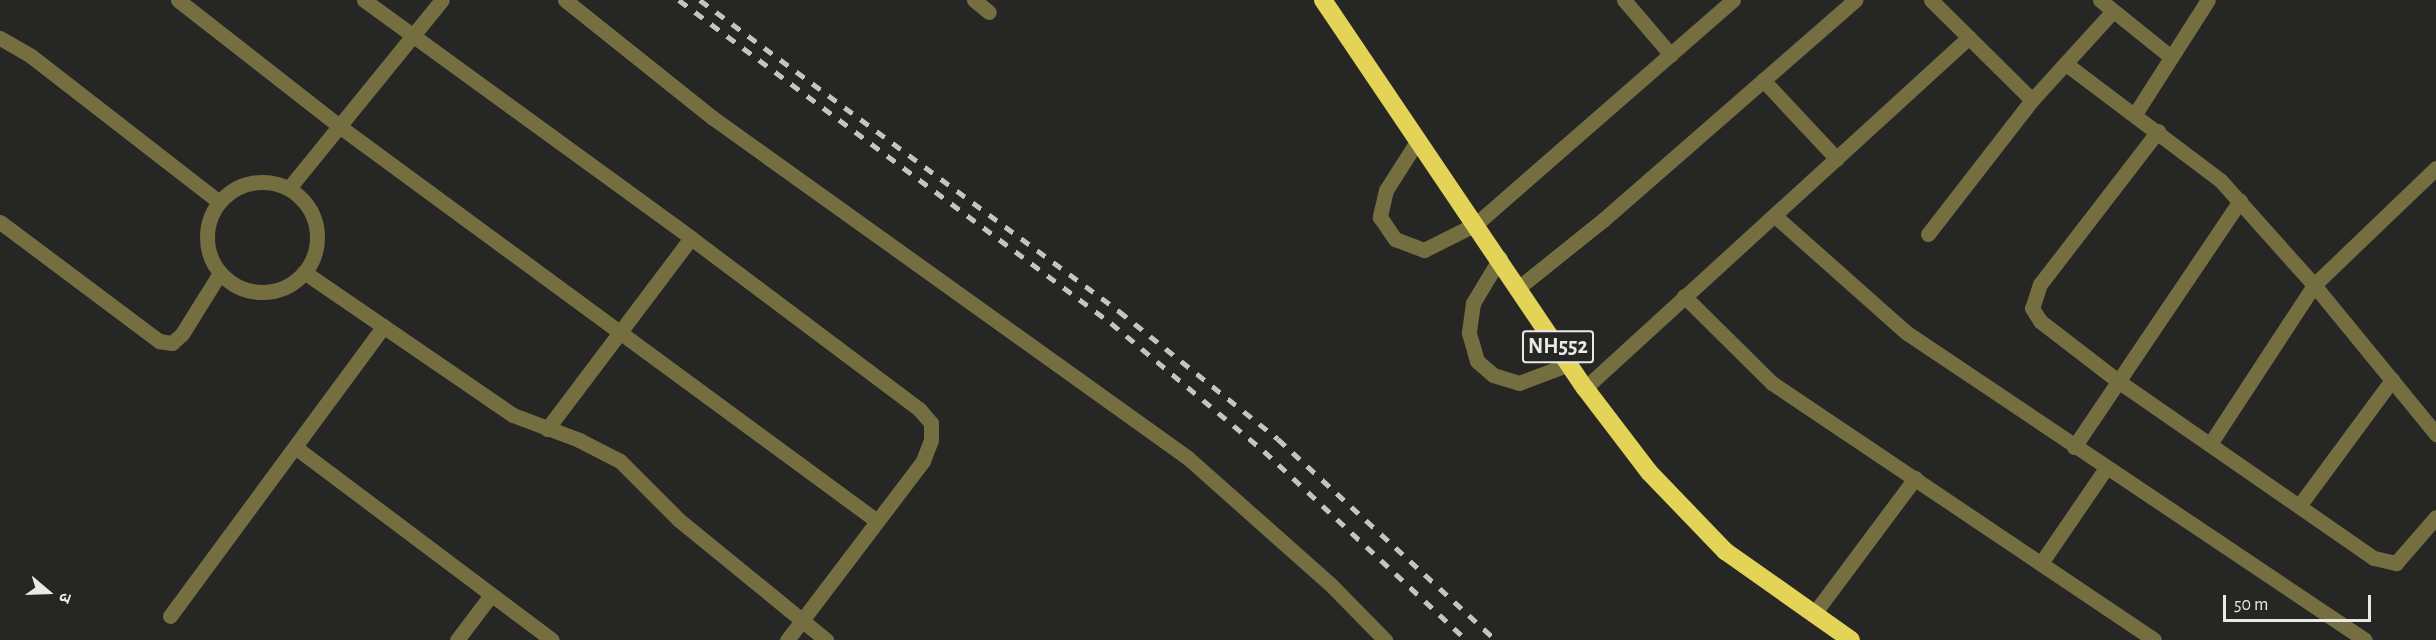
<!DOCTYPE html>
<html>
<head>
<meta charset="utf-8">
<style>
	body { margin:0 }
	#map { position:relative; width:2436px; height:640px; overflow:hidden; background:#262624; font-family:"Alegreya Sans","Noto Sans Devanagari",sans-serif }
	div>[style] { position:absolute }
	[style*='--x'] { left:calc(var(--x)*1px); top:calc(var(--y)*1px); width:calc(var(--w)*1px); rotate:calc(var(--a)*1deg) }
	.minor>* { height:15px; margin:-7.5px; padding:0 7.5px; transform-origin:7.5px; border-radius:7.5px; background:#746e41 }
	.minor>.ring { margin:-7.5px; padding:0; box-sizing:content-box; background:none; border:15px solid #746e41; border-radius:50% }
	.highway>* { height:18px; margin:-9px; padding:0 9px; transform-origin:9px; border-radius:9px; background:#e3d356 }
	.rail>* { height:4.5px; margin-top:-2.25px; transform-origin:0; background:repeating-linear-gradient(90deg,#c5c4c3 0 10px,transparent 0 20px) }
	span { translate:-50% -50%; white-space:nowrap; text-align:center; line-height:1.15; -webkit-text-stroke:5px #262624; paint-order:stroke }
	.shield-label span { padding:2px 4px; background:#262624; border:2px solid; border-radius:4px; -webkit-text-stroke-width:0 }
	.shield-label { font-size:22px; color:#eae9e8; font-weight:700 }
	.north { position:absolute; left:18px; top:562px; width:60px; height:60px; -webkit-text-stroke:4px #262624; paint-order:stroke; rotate:109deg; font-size:16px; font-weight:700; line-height:24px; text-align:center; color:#eae9e8 }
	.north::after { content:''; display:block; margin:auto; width:21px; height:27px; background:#eae9e8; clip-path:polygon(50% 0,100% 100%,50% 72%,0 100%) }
	.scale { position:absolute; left:2223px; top:595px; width:148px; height:27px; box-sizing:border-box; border:3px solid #eae9e8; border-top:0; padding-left:8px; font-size:18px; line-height:21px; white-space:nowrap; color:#eae9e8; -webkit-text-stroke:4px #262624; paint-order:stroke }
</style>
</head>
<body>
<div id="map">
	<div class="minor">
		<i style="--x:178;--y:0;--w:204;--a:38"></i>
		<i style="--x:339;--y:126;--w:667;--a:36.29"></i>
		<i style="--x:364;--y:0;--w:404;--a:36"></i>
		<i style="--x:691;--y:238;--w:285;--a:36.9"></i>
		<i style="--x:919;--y:409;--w:18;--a:49"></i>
		<i style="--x:931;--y:423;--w:17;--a:90"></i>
		<i style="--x:931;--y:440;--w:22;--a:111"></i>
		<i style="--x:923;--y:461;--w:225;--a:127.2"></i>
		<i style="--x:565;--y:0;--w:189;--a:38.6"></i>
		<i style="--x:713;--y:118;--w:584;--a:35.59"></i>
		<i style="--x:1188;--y:458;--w:193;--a:41.6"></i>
		<i style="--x:1332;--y:586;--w:76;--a:45.5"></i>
		<i style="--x:974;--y:0;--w:19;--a:39"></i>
		<i style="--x:1624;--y:0;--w:72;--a:49.5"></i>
		<i style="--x:1931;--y:0;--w:142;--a:44.7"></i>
		<i style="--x:2100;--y:0;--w:91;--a:38.8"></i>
		<i style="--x:0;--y:38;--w:36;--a:30"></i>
		<i style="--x:31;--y:56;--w:238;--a:37.8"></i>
		<i style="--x:2066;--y:64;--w:194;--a:37"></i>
		<i style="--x:2221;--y:181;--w:140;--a:48.2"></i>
		<i style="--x:2314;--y:285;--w:193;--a:50.7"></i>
		<i style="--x:1763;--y:80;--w:108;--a:46.9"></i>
		<i style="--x:2135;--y:114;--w:135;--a:-57.4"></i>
		<i style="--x:2158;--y:131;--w:193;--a:127.6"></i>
		<i style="--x:2040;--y:284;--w:25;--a:108"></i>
		<i style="--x:2032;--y:308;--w:15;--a:58"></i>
		<i style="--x:2040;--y:321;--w:98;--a:37.6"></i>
		<i style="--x:2118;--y:381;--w:311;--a:34.7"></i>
		<i style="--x:2374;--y:558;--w:23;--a:13"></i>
		<i style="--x:2396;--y:563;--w:61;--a:-49"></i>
		<i style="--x:1418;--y:140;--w:59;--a:122.6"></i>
		<i style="--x:1386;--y:190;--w:28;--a:103"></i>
		<i style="--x:1380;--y:217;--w:27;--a:56"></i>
		<i style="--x:1395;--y:239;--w:31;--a:21"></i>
		<i style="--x:1424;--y:250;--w:58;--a:-26.6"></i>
		<i style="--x:1476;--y:224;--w:341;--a:-41.1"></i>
		<i class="ring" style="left:207px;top:182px;width:95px;height:95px"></i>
		<i style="--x:289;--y:188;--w:242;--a:-50.9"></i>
		<i style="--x:1775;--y:216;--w:176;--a:41.6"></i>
		<i style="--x:1907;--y:333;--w:551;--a:33.83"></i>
		<i style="--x:0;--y:222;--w:199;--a:36.8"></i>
		<i style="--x:159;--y:341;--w:13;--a:9"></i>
		<i style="--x:172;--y:343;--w:13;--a:-42"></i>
		<i style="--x:182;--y:334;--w:72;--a:-58.1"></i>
		<i style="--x:1928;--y:234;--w:170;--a:-52.2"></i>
		<i style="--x:2032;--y:100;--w:119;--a:-47.7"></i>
		<i style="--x:1500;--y:258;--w:52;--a:121"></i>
		<i style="--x:1473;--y:303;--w:30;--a:98"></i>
		<i style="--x:1469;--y:333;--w:29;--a:74"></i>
		<i style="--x:1477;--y:361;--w:21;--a:41"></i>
		<i style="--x:1493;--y:375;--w:27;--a:17"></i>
		<i style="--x:1519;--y:383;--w:53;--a:-20.8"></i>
		<i style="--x:304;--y:272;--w:253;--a:34.4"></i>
		<i style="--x:513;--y:415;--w:71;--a:20.7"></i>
		<i style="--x:579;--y:440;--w:46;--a:27.1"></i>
		<i style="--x:620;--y:461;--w:83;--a:45"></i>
		<i style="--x:679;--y:520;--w:190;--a:39.2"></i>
		<i style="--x:1518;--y:288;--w:109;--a:-38.7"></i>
		<i style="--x:1603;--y:220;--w:335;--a:-41.1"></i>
		<i style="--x:1684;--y:296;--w:124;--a:44.7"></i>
		<i style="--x:1772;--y:383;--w:460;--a:33.9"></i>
		<i style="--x:1585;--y:388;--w:520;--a:-42.43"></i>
		<i style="--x:547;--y:429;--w:239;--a:-53"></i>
		<i style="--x:2210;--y:444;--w:190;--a:-56.8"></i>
		<i style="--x:2314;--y:285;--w:169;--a:-43.8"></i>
		<i style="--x:295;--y:447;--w:321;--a:36.9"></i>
		<i style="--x:2074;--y:447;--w:297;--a:-56"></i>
		<i style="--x:2299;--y:506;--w:157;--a:-53.6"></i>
		<i style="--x:2041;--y:563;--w:115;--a:-55.6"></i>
		<i style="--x:1813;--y:615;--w:171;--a:-53.3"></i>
		<i style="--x:170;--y:616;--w:360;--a:-53.6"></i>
		<i style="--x:457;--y:640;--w:56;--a:-52.9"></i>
	</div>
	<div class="highway">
		<i style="--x:1323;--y:0;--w:468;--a:56"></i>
		<i style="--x:1585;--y:388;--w:106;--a:52.7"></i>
		<i style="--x:1649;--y:472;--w:110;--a:46.1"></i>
		<i style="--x:1725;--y:551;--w:154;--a:35.2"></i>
	</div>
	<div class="rail">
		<i style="--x:679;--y:0;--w:539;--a:36.78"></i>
		<i style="--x:1111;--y:323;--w:199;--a:39.9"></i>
		<i style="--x:1264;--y:451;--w:277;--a:43"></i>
		<i style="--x:700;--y:0;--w:522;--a:36.58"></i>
		<i style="--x:1119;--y:311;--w:204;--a:38.8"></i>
		<i style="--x:1278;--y:439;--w:297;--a:42.7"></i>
	</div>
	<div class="shield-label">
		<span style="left:1558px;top:347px">NH552</span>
	</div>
	<div class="north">उ</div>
	<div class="scale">50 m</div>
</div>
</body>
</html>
